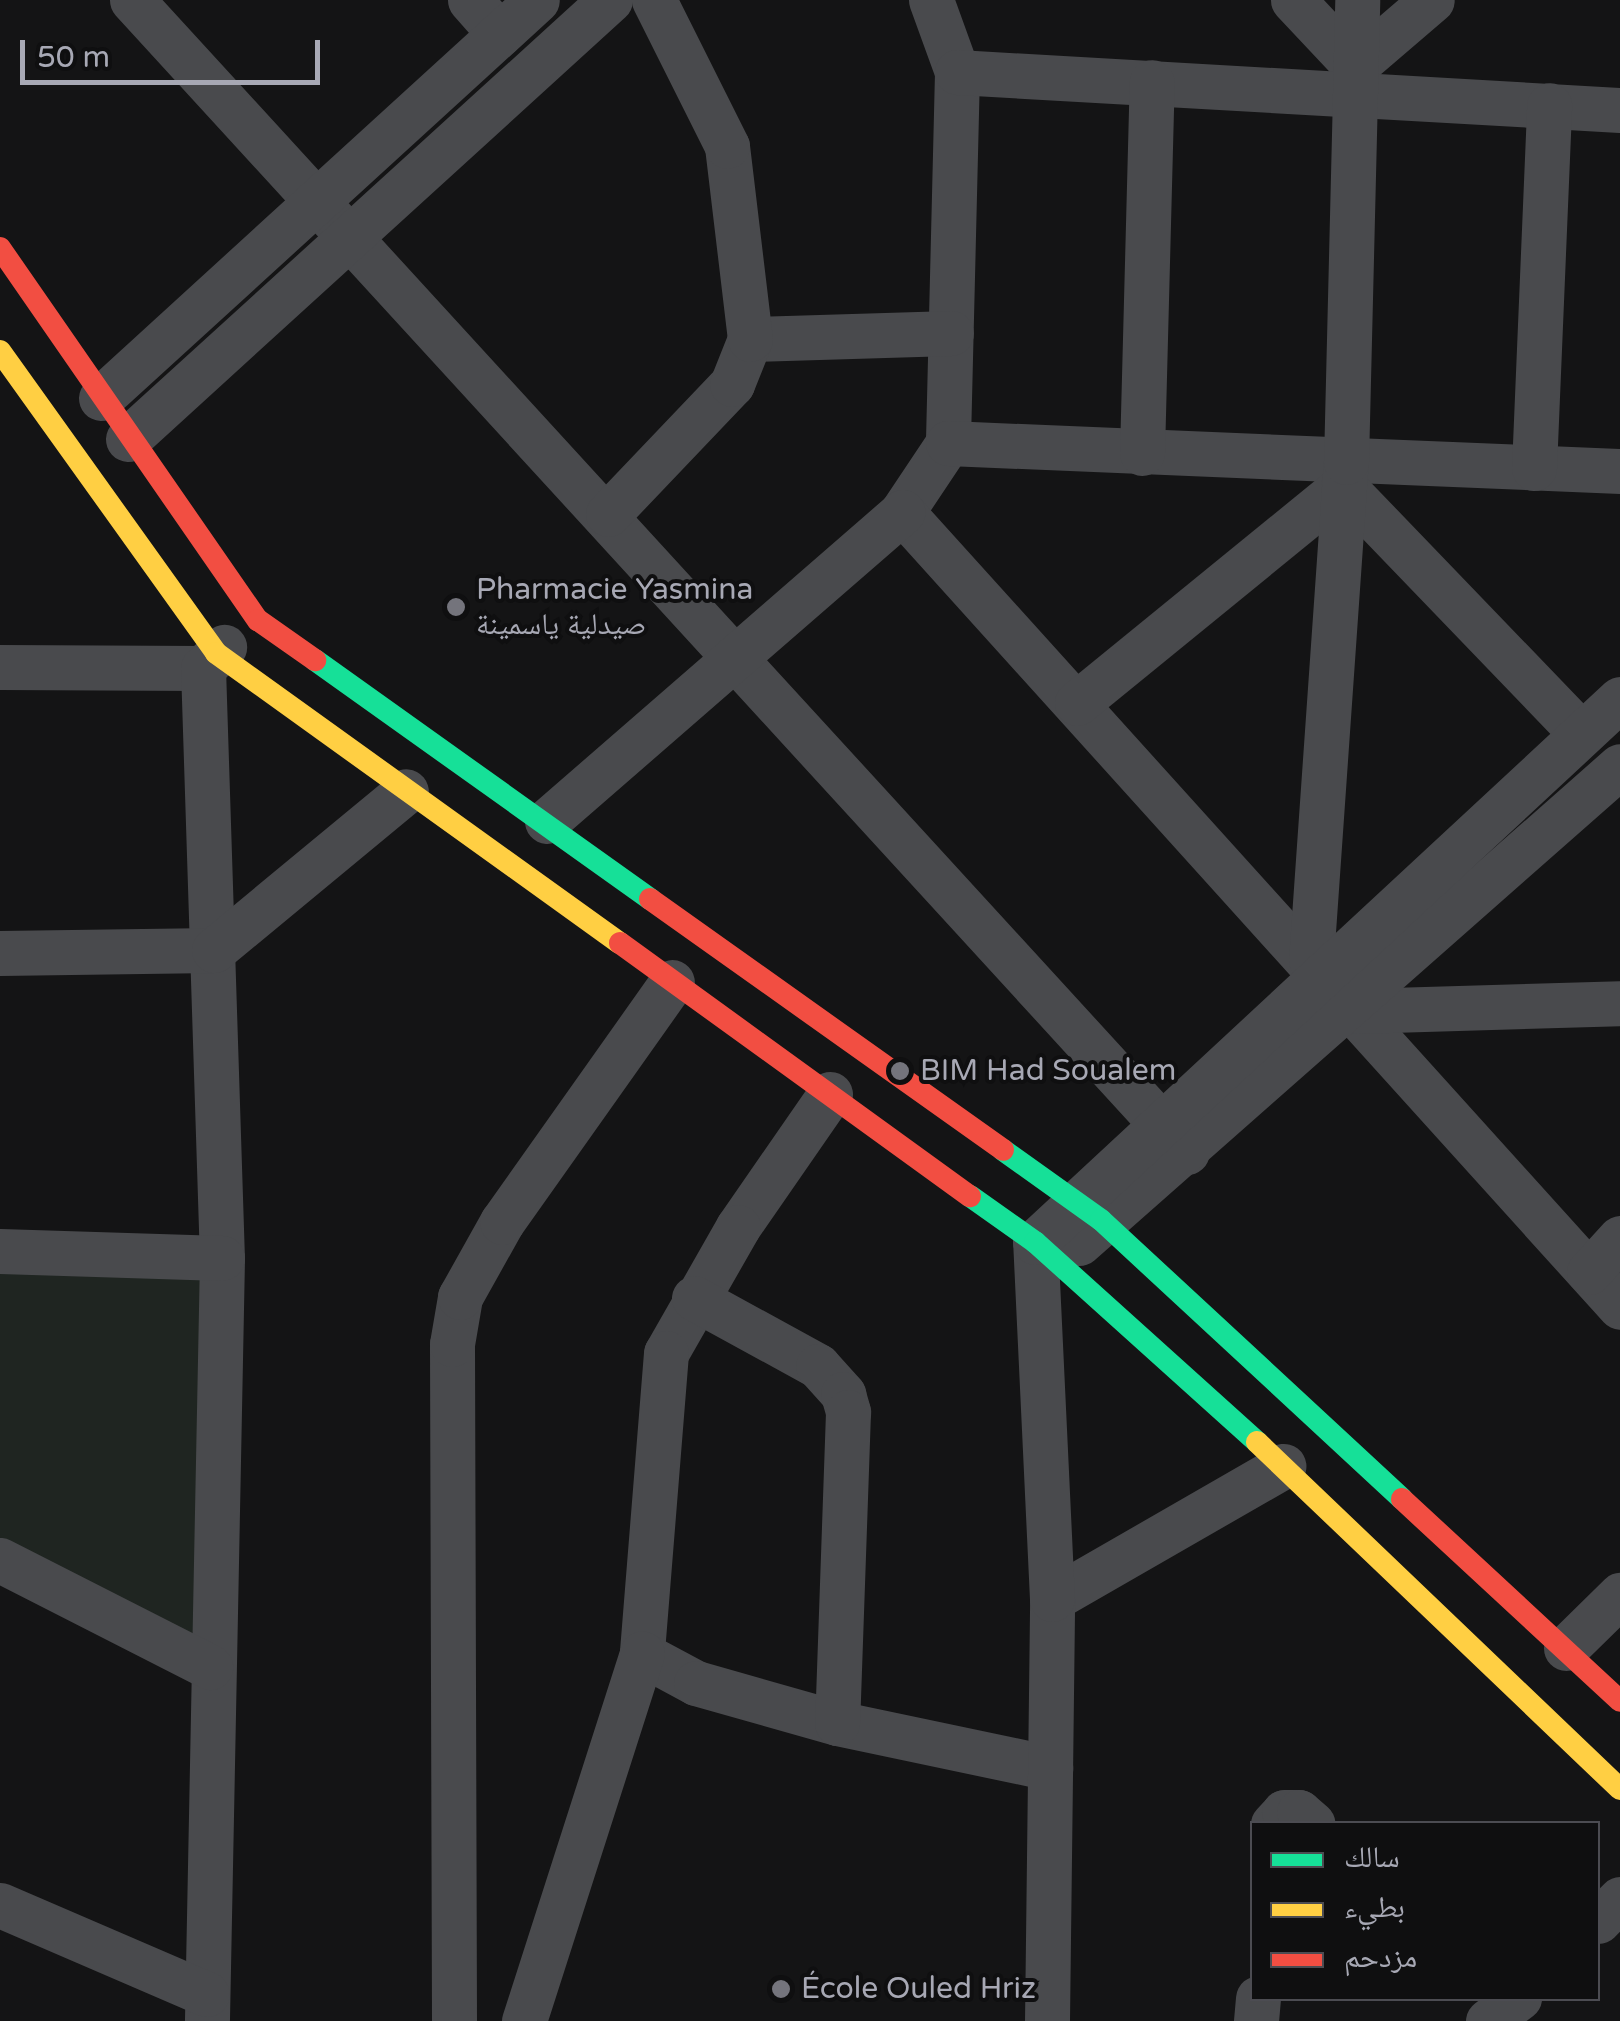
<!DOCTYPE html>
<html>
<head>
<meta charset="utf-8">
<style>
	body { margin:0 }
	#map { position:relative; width:1620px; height:2021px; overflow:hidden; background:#141415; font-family:"Varela Round","Noto Naskh Arabic",sans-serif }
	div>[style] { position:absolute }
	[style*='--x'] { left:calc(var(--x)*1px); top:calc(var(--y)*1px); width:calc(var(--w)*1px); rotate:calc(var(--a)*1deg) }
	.green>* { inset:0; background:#1f2521 }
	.street>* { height:45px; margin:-22.5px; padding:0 22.5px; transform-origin:22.5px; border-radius:22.5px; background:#494a4d }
	.fast>* { height:22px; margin:-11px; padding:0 11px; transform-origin:11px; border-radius:11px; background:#16e098 }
	.slow>* { height:22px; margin:-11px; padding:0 11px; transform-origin:11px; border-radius:11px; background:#ffcf43 }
	.jam>* { height:22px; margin:-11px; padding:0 11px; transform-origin:11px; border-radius:11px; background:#f24e42 }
	.dots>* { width:28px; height:28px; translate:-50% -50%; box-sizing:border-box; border:5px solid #0f0f10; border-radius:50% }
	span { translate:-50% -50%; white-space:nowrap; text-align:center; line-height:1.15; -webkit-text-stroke:8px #0f0f10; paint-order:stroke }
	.poi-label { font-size:30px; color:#a7a8b4 }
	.left { translate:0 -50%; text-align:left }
	.legend { position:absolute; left:1250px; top:1821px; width:350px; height:180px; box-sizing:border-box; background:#0f0f10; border:2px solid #4c4c52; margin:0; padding:12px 18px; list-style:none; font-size:30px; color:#a7a8b4 }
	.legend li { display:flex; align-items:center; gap:20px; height:50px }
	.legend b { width:50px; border:2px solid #4c4c52 }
	.scale { position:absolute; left:20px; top:40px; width:300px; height:45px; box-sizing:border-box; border:5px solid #a7a8b4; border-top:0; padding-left:12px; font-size:30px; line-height:35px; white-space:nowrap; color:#a7a8b4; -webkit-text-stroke:8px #0f0f10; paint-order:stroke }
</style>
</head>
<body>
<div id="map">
	<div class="green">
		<i style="clip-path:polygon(0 1256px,222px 1258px,210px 1667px,0 1554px)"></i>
	</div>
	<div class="street">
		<i style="--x:132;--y:0;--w:1562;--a:47.52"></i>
		<i style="--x:470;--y:0;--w:45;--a:48.6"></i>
		<i style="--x:931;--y:0;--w:77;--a:70.1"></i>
		<i style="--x:957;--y:72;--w:371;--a:91.4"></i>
		<i style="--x:948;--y:443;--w:83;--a:123.7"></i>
		<i style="--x:902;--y:512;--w:1071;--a:47.91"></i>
		<i style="--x:1293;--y:0;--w:91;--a:46.8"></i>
		<i style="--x:1355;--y:66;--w:101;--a:-40.6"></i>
		<i style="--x:957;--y:72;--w:664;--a:3.28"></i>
		<i style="--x:750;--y:339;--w:201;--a:-1.7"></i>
		<i style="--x:101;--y:398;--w:590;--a:-42.39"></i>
		<i style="--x:128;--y:439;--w:652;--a:-42.33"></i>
		<i style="--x:948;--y:443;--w:673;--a:2.39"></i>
		<i style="--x:1142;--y:453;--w:371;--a:-88.5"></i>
		<i style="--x:1534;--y:468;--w:363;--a:-87.6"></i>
		<i style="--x:608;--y:514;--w:180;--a:-46.4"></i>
		<i style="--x:732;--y:384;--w:48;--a:-68.2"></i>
		<i style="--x:750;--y:339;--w:194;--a:-96.8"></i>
		<i style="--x:727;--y:146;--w:163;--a:-116.6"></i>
		<i style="--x:0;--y:667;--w:203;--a:0.3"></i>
		<i style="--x:203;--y:668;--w:30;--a:-45"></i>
		<i style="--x:203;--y:668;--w:590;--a:88.16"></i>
		<i style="--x:222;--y:1258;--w:763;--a:91.13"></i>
		<i style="--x:1077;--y:703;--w:343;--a:-39.2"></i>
		<i style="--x:1343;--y:486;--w:344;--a:46.1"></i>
		<i style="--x:547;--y:821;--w:471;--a:-41"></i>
		<i style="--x:0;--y:953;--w:214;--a:-0.8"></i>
		<i style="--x:214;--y:950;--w:249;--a:-39.6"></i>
		<i style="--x:1311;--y:960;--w:499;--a:-86"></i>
		<i style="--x:1346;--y:462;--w:462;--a:-88.6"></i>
		<i style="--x:1357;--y:1011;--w:263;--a:-1.7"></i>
		<i style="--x:830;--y:1094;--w:162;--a:124.7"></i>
		<i style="--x:738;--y:1227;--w:145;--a:119.7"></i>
		<i style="--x:666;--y:1353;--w:302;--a:94.6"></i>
		<i style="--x:642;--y:1654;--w:61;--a:28.2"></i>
		<i style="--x:696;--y:1683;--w:147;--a:15.8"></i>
		<i style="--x:837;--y:1723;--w:218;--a:11.9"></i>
		<i style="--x:1079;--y:1243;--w:721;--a:-41.4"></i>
		<i style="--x:0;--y:1251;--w:222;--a:1.8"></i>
		<i style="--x:1589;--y:1272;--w:46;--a:-47.6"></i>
		<i style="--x:694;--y:1298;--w:141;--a:28.7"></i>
		<i style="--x:818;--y:1366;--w:38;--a:48"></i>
		<i style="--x:843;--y:1394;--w:19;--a:74"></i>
		<i style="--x:848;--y:1412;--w:311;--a:92"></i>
		<i style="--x:0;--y:1560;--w:236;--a:27"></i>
		<i style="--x:1052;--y:1599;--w:267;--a:-29.9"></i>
		<i style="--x:1566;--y:1648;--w:76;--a:-44.5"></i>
		<i style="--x:1273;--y:1824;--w:16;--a:-47"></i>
		<i style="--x:1284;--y:1812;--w:15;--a:0"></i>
		<i style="--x:1299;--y:1812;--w:18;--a:41"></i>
		<i style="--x:0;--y:1905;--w:225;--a:23.3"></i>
		<i style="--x:1598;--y:1921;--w:31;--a:-45"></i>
		<i style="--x:454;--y:2021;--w:677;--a:-90.17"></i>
		<i style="--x:452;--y:1344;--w:48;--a:-80.3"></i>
		<i style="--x:460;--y:1297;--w:86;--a:-60.8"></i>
		<i style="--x:502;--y:1222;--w:294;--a:-54.7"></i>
		<i style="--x:524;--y:2021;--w:386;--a:-72.2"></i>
		<i style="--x:1047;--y:2021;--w:422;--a:-89.3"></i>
		<i style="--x:1052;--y:1599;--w:357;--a:-92.7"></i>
		<i style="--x:1035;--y:1242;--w:798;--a:-42.87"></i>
		<i style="--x:1256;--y:2021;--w:23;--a:-85"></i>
		<i style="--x:1488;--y:2021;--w:39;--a:-37"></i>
	</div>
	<div class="fast">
		<i style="--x:315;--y:660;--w:412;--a:35.5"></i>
		<i style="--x:1003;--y:1150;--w:120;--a:35.5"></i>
		<i style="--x:1101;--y:1220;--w:410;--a:42.8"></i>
		<i style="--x:970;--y:1196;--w:80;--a:35.3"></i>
		<i style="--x:1035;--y:1242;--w:299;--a:42"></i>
	</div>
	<div class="slow">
		<i style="--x:0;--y:351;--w:371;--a:54.4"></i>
		<i style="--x:216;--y:653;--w:497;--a:35.7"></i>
		<i style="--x:1257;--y:1442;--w:502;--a:43.71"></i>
	</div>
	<div class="jam">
		<i style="--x:0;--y:248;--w:453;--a:55.3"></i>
		<i style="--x:258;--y:620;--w:70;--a:35.1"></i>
		<i style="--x:650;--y:899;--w:433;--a:35.4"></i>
		<i style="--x:620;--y:943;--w:432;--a:35.9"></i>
		<i style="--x:1402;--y:1499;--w:297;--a:42.8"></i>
	</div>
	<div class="dots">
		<i style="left:456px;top:607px;background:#74747c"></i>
		<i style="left:900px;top:1071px;background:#74747c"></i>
		<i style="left:781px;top:1989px;background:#74747c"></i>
	</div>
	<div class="poi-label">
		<span class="left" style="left:476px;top:607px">Pharmacie Yasmina<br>صيدلية ياسمينة</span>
		<span class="left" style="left:920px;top:1071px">BIM Had Soualem</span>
		<span class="left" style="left:801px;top:1989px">École Ouled Hriz</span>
	</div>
	<ul class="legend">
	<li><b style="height:12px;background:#16e098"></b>سالك</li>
	<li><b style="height:12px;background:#ffcf43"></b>بطيء</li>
	<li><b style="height:12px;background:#f24e42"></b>مزدحم</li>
	</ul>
	<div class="scale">50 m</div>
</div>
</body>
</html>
